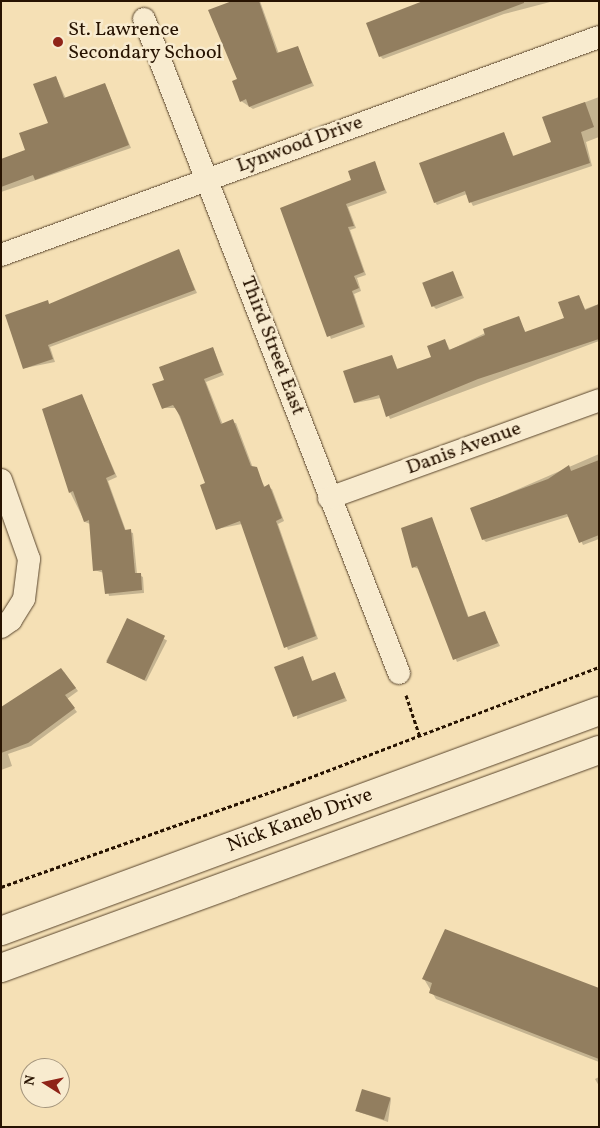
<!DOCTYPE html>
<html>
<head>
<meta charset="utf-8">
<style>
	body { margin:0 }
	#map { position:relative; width:600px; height:1128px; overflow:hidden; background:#f5e0b5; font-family:Vollkorn,serif }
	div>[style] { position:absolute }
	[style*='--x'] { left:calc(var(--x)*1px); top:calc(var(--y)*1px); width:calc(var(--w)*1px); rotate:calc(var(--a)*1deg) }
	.shadow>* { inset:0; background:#0003; transform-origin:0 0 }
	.building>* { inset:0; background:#927e5f; transform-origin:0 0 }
	.path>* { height:3px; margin-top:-1.5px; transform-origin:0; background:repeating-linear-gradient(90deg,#271301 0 4px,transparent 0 6.5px) }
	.roads { filter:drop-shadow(0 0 1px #5a462e) drop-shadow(0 0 1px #5a462e) }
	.minor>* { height:22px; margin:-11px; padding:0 11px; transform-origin:11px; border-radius:11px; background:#f8ebcf }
	.tertiary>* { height:28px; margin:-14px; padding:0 14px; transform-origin:14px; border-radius:14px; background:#f8ebcf }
	.dots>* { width:14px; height:14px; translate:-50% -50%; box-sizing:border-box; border:2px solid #f8ebcf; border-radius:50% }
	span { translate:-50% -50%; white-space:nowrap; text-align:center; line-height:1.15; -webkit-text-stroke:5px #f8ebcf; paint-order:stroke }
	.poi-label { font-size:20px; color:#271301 }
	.left { translate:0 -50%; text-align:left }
	.street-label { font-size:20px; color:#271301 }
	.frame { position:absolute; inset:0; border:2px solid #271301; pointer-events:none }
	.north { position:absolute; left:20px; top:1058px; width:50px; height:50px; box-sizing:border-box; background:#f8ebcf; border:1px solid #a4957d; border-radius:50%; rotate:280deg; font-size:14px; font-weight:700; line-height:20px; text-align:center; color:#271301 }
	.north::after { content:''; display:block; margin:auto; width:18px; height:22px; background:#8f2418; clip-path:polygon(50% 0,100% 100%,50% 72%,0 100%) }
</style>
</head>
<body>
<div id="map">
	<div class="shadow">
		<i style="clip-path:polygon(236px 1px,260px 1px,279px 54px,297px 47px,314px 86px,253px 109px,241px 101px)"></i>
		<i style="clip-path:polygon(426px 1px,554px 1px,504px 14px,383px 59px,380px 56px)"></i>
		<i style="clip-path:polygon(56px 77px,66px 99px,105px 84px,131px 148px,1px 192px,1px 161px,27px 151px,49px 124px)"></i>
		<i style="clip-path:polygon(599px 97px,599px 137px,586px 142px,592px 166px,473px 206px,467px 194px,437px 205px,435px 202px,504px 133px,514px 157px,552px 143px,543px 118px)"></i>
		<i style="clip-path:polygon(374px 163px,387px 193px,348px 207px,356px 228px,350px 230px,366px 275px,357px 278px,361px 291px,354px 294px,365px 327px,331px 339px,282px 208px,353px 180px)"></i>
		<i style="clip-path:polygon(179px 251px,197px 293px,50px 347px,55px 362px,25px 368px,47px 302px,50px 305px)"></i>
		<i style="clip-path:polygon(453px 273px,464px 298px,436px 309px,433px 306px)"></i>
		<i style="clip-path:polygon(579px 296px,585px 309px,599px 304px,599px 341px,390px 419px,381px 398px,355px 403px,345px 372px,392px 356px,398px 370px,433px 357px,445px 340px,450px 350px,518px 317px,526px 333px,566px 319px)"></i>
		<i style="clip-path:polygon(213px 348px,224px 375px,206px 382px,223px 425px,236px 423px,253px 468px,265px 487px,272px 489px,284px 521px,278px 524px,318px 639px,288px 650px,242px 524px,217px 529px,207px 484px,176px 408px,163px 408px,165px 381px)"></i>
		<i style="clip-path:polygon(82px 396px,117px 477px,108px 481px,126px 531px,133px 533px,137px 574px,143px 577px,144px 593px,109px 596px,104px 573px,94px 570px,90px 524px,85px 522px,70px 492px)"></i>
		<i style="clip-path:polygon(599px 454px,599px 539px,583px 545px,570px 516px,486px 542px,483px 539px,472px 509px)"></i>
		<i style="clip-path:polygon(432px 519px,469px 618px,484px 612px,500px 646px,457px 662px,419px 569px,413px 567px)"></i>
		<i style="left:127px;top:620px;width:45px;height:46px;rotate:27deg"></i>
		<i style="clip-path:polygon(302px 657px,313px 682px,335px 674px,347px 701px,297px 719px)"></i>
		<i style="clip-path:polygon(64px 672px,78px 691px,67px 699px,77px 712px,31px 746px,8px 754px,12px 766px,1px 770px,1px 709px)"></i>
		<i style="clip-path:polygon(424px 979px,599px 989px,599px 1062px,436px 999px)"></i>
		<i style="clip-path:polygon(599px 1077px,599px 1086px,595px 1079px)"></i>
		<i style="clip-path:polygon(391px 1099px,388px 1122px,356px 1111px)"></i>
	</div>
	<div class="building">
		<i style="clip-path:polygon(232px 1px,259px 1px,277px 53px,298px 46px,312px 83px,249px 107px,246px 99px,240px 102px,232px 81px,237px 79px,208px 10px)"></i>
		<i style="clip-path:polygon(423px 1px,524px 1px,524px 3px,379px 57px,366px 23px)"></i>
		<i style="clip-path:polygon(56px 76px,64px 98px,105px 83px,129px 145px,35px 180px,33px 175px,1px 187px,1px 159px,25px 150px,19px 133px,48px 123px,33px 84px)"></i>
		<i style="clip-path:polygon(585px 102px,594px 127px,581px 132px,590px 163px,469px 203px,465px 191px,434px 203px,419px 163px,504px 132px,513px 156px,551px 142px,542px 117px)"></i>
		<i style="clip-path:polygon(375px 161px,385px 190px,346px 204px,354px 226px,348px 227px,364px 272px,354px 276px,359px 288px,352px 291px,363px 324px,327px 337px,280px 208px,351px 180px,348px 171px)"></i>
		<i style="clip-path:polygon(179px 249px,195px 290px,48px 345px,53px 359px,23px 369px,5px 315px,48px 300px,49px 304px)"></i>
		<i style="left:453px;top:271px;width:26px;height:33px;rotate:69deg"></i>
		<i style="clip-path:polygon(579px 295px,585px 310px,599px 304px,599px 339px,478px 379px,386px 417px,379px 395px,354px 403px,343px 371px,392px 355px,397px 369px,431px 357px,427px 346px,445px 339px,449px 350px,485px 335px,483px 329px,519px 316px,525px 332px,564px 318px,558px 302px)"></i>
		<i style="clip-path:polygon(213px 347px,222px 372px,204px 379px,221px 424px,233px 419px,251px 466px,257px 467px,264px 487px,269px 484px,282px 518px,276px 521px,316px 636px,284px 648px,240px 521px,216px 530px,200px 485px,205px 483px,180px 416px,173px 405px,162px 409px,152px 384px,164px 380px,159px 367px)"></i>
		<i style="clip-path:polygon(82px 394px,115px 474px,106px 478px,125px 530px,131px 529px,135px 573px,141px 573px,142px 590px,105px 594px,102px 570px,93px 571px,89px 520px,84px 522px,73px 491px,69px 493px,42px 409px)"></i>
		<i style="clip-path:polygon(599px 460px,599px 535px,579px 543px,567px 514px,482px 540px,470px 508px,548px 479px,569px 465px,571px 471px)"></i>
		<i style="clip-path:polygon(432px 517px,468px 617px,485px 611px,498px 643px,453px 660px,417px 566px,412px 568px,401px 528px)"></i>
		<i style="left:127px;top:618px;width:42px;height:49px;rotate:25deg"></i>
		<i style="clip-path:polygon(303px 656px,312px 681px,335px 672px,345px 698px,293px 717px,274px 667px)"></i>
		<i style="clip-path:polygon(61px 668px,76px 688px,65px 695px,75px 708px,28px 743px,1px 753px,1px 707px)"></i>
		<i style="clip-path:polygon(445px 929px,599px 988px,599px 1059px,429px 993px,432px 983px,422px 979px)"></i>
		<i style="left:362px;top:1089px;width:30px;height:23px;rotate:17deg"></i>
	</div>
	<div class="path">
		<i style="--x:406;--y:695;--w:44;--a:71.6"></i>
		<i style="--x:1;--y:887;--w:306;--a:-19.4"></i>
		<i style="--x:290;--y:785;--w:331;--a:-20.9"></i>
	</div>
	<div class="roads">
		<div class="minor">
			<i style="--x:144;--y:19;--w:702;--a:68.7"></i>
			<i style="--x:1;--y:255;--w:636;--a:-20.03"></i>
			<i style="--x:1;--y:480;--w:84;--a:70.5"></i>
			<i style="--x:29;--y:559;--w:40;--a:97.1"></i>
			<i style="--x:24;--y:599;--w:25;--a:122"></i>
			<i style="--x:11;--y:620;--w:12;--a:145"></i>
			<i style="--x:329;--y:498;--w:287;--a:-19.9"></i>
		</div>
		<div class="tertiary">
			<i style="--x:1;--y:931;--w:637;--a:-20.2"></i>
			<i style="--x:1;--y:968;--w:636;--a:-20.03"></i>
		</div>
	</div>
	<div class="dots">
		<i style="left:58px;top:42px;background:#8f2418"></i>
	</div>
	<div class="poi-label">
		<span class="left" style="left:68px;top:42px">St. Lawrence<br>Secondary School</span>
	</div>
	<div class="street-label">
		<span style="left:300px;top:145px;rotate:-20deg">Lynwood Drive</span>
		<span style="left:272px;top:346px;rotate:69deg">Third Street East</span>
		<span style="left:464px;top:449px;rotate:-20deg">Danis Avenue</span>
		<span style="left:300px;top:821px;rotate:-20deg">Nick Kaneb Drive</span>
	</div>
	<div class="frame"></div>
	<div class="north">N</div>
</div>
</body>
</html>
